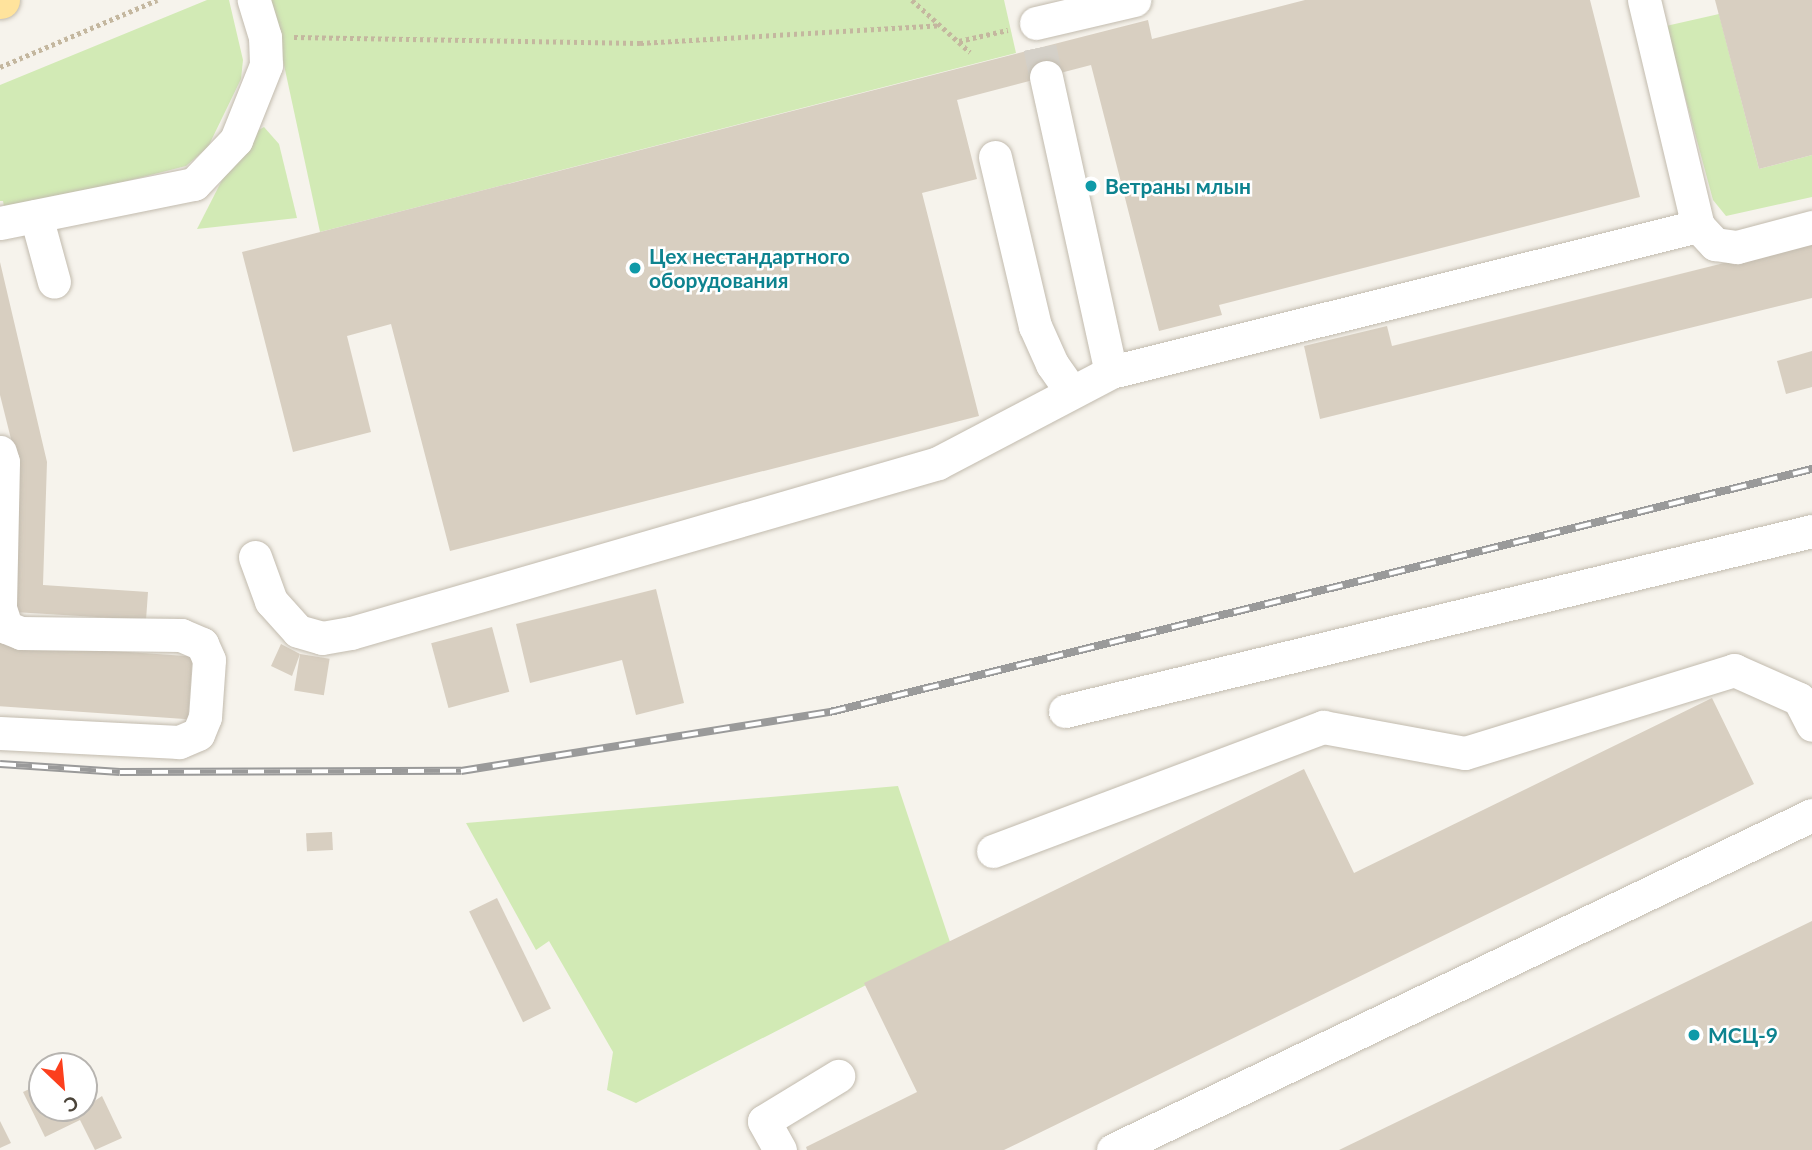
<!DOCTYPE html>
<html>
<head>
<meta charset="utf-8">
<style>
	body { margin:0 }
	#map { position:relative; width:1812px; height:1150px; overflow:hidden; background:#f6f3ec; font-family:Lato,sans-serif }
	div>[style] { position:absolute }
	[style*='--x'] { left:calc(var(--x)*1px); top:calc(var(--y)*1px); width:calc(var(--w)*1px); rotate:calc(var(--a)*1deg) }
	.green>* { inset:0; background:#d2eab5 }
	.building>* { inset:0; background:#d8cfc1; transform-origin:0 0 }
	.minor-tunnel>* { height:33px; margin-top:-16.5px; transform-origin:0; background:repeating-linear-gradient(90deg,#d4d0c8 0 33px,transparent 0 50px) }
	.path>* { height:4.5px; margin-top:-2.25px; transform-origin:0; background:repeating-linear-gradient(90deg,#c4b79f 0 3.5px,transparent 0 7px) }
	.roads { filter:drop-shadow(0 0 2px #c2bbae) drop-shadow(0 0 2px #c2bbae) }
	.minor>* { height:33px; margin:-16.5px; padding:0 16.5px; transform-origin:16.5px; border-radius:16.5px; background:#fff }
	.major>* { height:38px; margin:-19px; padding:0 19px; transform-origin:19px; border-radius:19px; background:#ffe39c }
	.rail>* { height:8px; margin-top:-4px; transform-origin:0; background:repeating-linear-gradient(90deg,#fff 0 16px,#9a9a9a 0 32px); box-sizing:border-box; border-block:2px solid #9a9a9a }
	.dots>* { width:19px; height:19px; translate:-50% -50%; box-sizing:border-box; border:4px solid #fff; border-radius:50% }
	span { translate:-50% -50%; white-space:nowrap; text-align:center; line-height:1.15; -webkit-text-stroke:5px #fff; paint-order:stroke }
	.culture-label { font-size:21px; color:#0d838f; font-weight:700 }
	.left { translate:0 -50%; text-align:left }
	.north { position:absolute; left:28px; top:1052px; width:70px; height:70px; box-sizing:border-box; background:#fff; border:2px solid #b7b4b0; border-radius:50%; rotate:154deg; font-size:19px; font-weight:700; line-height:28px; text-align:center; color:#4b4439 }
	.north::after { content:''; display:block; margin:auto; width:24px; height:32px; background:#fc3f1d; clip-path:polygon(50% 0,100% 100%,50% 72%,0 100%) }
</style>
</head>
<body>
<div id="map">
	<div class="green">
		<i style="clip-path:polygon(207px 0,229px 0,243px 60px,241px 79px,208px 147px,186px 166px,5px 212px,3px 201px,0 201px,0 85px)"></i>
		<i style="clip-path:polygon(270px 0,1004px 0,1016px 53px,320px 232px)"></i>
		<i style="clip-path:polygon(1719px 14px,1759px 169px,1812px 155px,1812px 197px,1726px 216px,1713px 200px,1666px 26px)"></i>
		<i style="clip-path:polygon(264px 127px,279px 144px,297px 218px,197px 229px,243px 139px)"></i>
		<i style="clip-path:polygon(898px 786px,950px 942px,636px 1103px,607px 1090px,613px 1052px,549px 941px,536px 950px,466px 823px)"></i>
	</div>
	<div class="building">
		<i style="clip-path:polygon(1305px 0,1590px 0,1640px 197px,1219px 305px,1222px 315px,1159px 331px,1091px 65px,957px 100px,977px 179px,922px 193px,979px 416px,450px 551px,391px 324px,347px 336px,371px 432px,293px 452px,242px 252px,1148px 20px,1152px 39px)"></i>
		<i style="clip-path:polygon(1715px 0,1812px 0,1812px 155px,1759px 169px)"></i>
		<i style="clip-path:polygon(1812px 241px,1812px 298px,1320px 419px,1304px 346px,1387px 326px,1392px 346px)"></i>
		<i style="clip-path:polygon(0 262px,47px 462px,43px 585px,148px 592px,146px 620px,14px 612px,17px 463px,0 395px)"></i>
		<i style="clip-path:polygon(1812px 351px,1812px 387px,1786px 394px,1777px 361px)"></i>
		<i style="clip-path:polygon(656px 589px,684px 703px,636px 715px,622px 660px,530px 683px,516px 624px)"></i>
		<i style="left:492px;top:627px;width:67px;height:63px;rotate:75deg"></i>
		<i style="left:0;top:643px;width:193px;height:63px;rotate:4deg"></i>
		<i style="clip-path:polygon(281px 644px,300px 654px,292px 676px,271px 666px)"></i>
		<i style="left:300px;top:654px;width:30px;height:37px;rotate:9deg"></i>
		<i style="clip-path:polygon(1712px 698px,1754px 784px,1004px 1150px,807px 1150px,806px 1147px,917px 1092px,864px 983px,1304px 769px,1354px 873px)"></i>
		<i style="left:332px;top:832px;width:18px;height:26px;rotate:87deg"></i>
		<i style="left:497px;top:898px;width:123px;height:31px;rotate:64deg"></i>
		<i style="clip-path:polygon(1812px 921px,1812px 1150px,1339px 1150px)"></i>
		<i style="clip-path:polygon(42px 1083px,42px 1108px,84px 1108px,102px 1096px,122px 1138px,95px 1150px,80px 1120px,45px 1137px,23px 1092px)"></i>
		<i style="clip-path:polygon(0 1121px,11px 1143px,0 1148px)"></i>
	</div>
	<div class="minor-tunnel">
		<i style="--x:1040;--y:47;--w:31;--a:79"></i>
	</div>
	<div class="path">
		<i style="--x:912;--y:0;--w:78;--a:41.9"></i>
		<i style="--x:294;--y:37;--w:346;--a:1"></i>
		<i style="--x:640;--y:43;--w:301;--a:-3.4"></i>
		<i style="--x:959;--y:41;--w:50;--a:-12.7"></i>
		<i style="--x:0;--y:67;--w:171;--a:-23.1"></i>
	</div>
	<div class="roads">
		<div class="minor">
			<i style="--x:1644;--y:0;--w:232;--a:76.6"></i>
			<i style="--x:1698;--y:226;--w:25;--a:47"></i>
			<i style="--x:1715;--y:244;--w:22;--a:8"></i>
			<i style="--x:1737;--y:247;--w:78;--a:-14.9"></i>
			<i style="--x:1036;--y:23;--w:101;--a:-13.2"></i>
			<i style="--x:1046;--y:77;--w:302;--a:77.6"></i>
			<i style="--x:995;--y:157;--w:174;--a:76.7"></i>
			<i style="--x:1035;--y:326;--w:42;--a:65.9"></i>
			<i style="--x:1052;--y:364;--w:33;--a:55"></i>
			<i style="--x:36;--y:216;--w:68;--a:74.7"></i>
			<i style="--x:0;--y:223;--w:198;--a:-11.4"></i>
			<i style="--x:194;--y:184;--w:61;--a:-46.3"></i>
			<i style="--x:236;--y:140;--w:81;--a:-68.2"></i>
			<i style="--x:266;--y:65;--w:28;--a:-92"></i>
			<i style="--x:265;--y:37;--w:39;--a:-107"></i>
			<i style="--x:0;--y:452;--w:10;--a:73"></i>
			<i style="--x:3;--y:462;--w:146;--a:91.2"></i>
			<i style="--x:0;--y:608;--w:20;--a:72"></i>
			<i style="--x:6;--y:627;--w:16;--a:22"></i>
			<i style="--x:21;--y:633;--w:160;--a:0.7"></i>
			<i style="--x:181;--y:635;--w:23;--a:23"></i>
			<i style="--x:202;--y:644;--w:17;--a:66"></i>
			<i style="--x:209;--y:660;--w:57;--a:94"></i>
			<i style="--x:205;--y:717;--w:18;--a:112"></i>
			<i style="--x:198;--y:734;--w:21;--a:157"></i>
			<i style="--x:179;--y:742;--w:179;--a:-177.1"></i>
			<i style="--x:255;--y:557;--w:47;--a:70"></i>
			<i style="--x:271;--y:601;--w:40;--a:48"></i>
			<i style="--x:298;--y:631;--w:25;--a:16"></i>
			<i style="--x:322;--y:638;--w:29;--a:-10"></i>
			<i style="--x:351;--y:633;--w:611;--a:-16.15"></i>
			<i style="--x:938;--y:463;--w:195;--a:-27.7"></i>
			<i style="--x:1111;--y:372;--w:605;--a:-13.97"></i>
			<i style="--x:1065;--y:711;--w:768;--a:-13.55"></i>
			<i style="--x:993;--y:851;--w:353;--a:-20.6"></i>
			<i style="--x:1323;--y:727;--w:144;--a:10.4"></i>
			<i style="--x:1465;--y:753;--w:282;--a:-17.1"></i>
			<i style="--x:1734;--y:670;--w:71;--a:24"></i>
			<i style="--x:1799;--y:699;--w:29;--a:63"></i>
			<i style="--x:780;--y:1150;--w:33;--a:-119"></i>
			<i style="--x:764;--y:1121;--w:87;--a:-31.3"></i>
			<i style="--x:1113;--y:1150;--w:775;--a:-25.61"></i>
		</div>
		<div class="major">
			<i style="--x:0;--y:0;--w:1;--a:0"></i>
		</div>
	</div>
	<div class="rail">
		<i style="--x:0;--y:764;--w:120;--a:3.8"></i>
		<i style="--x:120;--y:772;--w:341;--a:-0.2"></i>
		<i style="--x:461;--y:771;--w:374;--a:-9.1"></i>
		<i style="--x:830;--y:712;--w:1012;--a:-13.9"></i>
	</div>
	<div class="dots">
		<i style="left:1091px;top:186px;background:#0f9aa8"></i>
		<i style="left:635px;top:268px;background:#0f9aa8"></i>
		<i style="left:1694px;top:1035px;background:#0f9aa8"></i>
	</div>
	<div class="culture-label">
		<span class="left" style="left:1105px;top:186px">Ветраны млын</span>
		<span class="left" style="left:649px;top:268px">Цех нестандартного<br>оборудования</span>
		<span class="left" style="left:1708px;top:1035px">МСЦ-9</span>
	</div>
	<div class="north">С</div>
</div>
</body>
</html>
